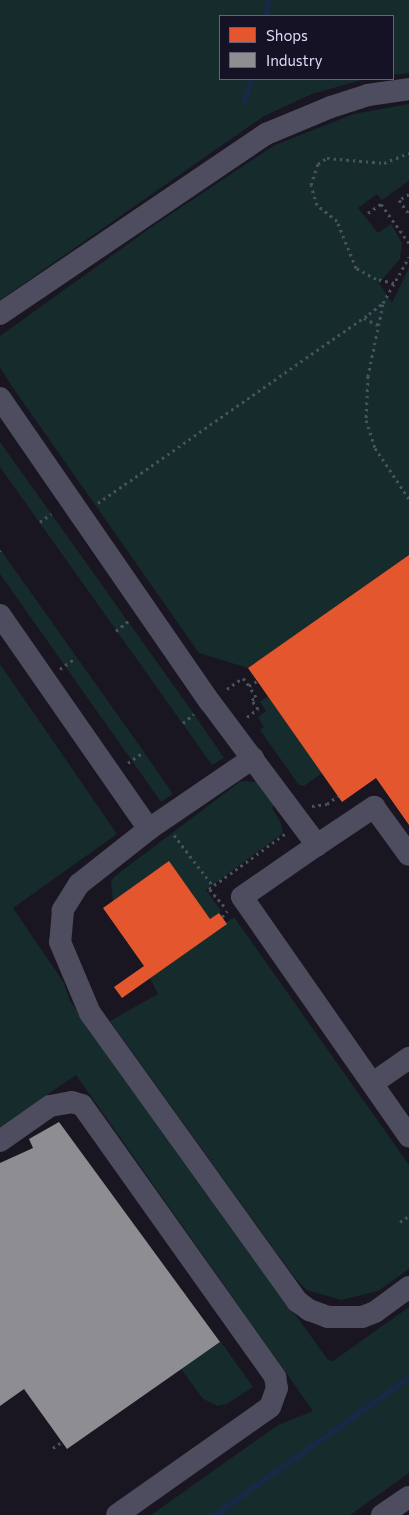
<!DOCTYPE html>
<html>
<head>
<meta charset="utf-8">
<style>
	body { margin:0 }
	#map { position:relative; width:409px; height:1515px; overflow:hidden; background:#191621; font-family:Commissioner,sans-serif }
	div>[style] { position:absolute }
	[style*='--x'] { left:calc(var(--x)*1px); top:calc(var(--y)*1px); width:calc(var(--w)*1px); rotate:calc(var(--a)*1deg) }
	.green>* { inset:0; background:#162b2b }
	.shops>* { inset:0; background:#e4572e }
	.industry>* { inset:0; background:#8d8d92 }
	.stream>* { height:5.5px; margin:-2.75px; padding:0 2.75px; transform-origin:2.75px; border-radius:2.75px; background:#172945 }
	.path>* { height:3px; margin-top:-1.5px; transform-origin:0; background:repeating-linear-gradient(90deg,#49525d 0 2.5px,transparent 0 6.5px) }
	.minor>* { height:22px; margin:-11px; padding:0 11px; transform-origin:11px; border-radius:11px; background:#4e4d5f }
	span { translate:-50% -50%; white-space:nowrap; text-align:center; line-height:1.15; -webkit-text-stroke:5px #161225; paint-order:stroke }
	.legend { position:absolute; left:219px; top:15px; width:175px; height:65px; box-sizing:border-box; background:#161225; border:1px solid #66627a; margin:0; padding:6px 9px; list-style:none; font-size:15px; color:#dfdbfa }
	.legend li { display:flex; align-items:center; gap:10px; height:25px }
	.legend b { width:25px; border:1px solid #66627a }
</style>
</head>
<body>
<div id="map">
	<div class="green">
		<i style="clip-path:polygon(0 0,409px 0,409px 73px,393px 75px,393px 16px,220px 16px,220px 79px,365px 79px,312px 94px,264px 116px,0 300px)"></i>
		<i style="clip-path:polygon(409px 104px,409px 181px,382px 200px,377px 194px,358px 208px,378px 233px,391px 224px,402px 243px,400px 259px,379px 283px,392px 303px,409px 268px,409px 555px,248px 668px,199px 653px,11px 385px,0 367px,0 336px,153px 226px,275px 145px,354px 114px)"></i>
		<i style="clip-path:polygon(0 442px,194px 714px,224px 758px,212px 765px,0 467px)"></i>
		<i style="clip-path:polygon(0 549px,144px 752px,173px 794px,161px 802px,0 574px)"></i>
		<i style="clip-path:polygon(0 664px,117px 834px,13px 908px,64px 983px,70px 1001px,328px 1360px,333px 1361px,409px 1307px,409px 1473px,350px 1515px,151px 1515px,278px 1425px,313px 1411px,76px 1075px,0 1127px)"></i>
		<i style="clip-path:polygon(268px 696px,322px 773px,304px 786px,299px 785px,260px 730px,264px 727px,258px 717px,266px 711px,260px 702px)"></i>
		<i style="clip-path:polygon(241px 781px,257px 782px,276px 805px,272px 808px,281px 823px,283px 833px,206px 890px,221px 911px,219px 913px,210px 919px,169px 862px,113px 901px,111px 881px,115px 876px)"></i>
		<i style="clip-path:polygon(234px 917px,409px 1165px,409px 1269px,378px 1291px,341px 1300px,307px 1290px,294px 1277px,110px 1021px,158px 994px,150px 978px)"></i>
		<i style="clip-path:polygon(221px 1342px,253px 1387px,227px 1404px,217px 1406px,203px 1399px,181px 1369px)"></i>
	</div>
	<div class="shops">
		<i style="clip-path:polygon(409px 555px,409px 825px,376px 778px,342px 802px,248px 668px)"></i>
		<i style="clip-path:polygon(169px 861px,210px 919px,219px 913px,227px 924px,122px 998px,114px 987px,144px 966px,103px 908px)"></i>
	</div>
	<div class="industry">
		<i style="clip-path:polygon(59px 1122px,220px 1342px,67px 1449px,24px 1389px,0 1406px,0 1163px,33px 1148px,29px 1139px)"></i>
	</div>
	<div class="stream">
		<i style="--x:267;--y:16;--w:16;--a:-86"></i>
		<i style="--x:244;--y:102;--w:24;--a:-71"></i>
		<i style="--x:215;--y:1515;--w:237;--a:-35.2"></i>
	</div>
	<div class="path">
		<i style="--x:409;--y:194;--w:12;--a:149"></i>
		<i style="--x:399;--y:200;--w:17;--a:54"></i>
		<i style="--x:368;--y:213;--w:16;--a:-35"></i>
		<i style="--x:381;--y:204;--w:48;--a:54.3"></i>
		<i style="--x:394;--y:283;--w:18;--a:-167"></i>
		<i style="--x:376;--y:279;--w:23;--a:-151"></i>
		<i style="--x:356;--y:268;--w:51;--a:-112"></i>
		<i style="--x:337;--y:221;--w:26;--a:-141"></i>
		<i style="--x:317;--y:205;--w:21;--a:-107"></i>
		<i style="--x:311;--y:185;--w:22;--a:-72"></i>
		<i style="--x:318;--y:164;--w:11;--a:-34"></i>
		<i style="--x:327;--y:158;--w:57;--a:5"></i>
		<i style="--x:384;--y:163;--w:27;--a:-22"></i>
		<i style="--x:383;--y:304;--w:74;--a:101.8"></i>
		<i style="--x:368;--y:376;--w:44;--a:92.6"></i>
		<i style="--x:366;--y:420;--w:29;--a:72"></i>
		<i style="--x:375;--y:448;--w:61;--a:56.3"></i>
		<i style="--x:364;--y:318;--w:16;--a:27"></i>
		<i style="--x:98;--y:503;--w:330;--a:-34.9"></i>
		<i style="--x:369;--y:314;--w:18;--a:-38"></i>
		<i style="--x:383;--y:303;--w:53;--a:-60.5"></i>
		<i style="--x:40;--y:522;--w:14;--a:-36"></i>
		<i style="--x:0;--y:551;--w:1;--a:-45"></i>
		<i style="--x:116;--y:631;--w:19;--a:-39"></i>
		<i style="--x:60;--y:669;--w:19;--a:-35"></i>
		<i style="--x:227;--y:689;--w:19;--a:-35"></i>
		<i style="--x:243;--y:678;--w:10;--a:53"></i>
		<i style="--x:249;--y:686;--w:9;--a:-32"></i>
		<i style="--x:247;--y:717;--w:14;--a:-36"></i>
		<i style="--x:258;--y:709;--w:11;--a:-124"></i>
		<i style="--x:252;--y:700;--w:5;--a:-37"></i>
		<i style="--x:256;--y:697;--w:13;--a:-122"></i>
		<i style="--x:183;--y:723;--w:14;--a:-39"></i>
		<i style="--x:128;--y:763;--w:19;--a:-35"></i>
		<i style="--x:312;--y:806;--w:15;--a:-8"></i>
		<i style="--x:327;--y:804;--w:14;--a:-36"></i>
		<i style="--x:174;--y:835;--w:64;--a:52.6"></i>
		<i style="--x:224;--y:906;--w:23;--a:-131"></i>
		<i style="--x:209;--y:889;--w:94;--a:-35.9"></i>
		<i style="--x:222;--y:917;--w:8;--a:-50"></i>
		<i style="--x:400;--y:1222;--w:11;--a:-34"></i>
		<i style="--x:53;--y:1448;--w:11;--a:-34"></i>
	</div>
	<div class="minor">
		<i style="--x:0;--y:314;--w:321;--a:-34.1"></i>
		<i style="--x:266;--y:134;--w:70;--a:-22.6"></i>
		<i style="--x:331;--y:107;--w:39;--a:-18"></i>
		<i style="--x:368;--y:95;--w:41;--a:-8.3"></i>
		<i style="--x:0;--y:398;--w:369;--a:55.4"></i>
		<i style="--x:210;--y:702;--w:179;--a:53.2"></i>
		<i style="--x:317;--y:845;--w:91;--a:145.3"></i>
		<i style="--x:242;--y:897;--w:292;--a:55.1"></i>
		<i style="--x:0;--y:615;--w:261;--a:55.2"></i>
		<i style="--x:149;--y:829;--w:126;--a:-34.3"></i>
		<i style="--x:149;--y:829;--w:89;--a:141.8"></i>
		<i style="--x:79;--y:884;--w:31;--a:122"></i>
		<i style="--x:63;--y:910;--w:32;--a:95"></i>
		<i style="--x:60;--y:942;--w:77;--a:67.1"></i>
		<i style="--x:90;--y:1013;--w:355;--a:54.3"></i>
		<i style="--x:297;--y:1301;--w:15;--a:37"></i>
		<i style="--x:309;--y:1310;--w:20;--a:20"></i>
		<i style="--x:328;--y:1317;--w:34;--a:0"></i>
		<i style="--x:362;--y:1317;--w:14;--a:-21"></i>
		<i style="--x:375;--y:1312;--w:42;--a:-36.3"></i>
		<i style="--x:317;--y:845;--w:69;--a:-33.7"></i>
		<i style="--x:374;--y:807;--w:59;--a:53.9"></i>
		<i style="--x:373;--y:1083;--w:44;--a:-34.8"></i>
		<i style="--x:0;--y:1141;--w:61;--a:-35"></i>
		<i style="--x:50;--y:1106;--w:22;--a:-10"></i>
		<i style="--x:72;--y:1102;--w:10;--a:17"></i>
		<i style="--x:82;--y:1105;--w:334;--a:54.6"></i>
		<i style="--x:275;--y:1377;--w:11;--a:80"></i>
		<i style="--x:277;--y:1388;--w:20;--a:110"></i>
		<i style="--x:270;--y:1407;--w:187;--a:144.8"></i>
		<i style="--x:382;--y:1515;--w:32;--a:-34"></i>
	</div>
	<ul class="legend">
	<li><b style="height:14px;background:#e4572e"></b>Shops</li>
	<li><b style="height:14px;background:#8d8d92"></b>Industry</li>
	</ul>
</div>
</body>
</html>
